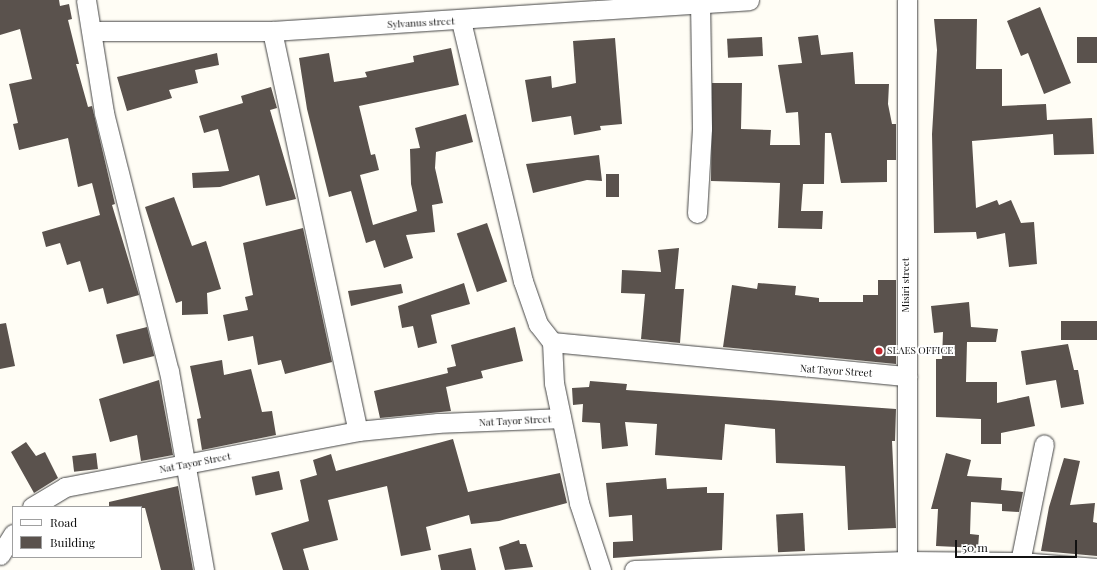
<!DOCTYPE html>
<html>
<head>
<meta charset="utf-8">
<style>
	body { margin:0 }
	#map { position:relative; width:1097px; height:570px; overflow:hidden; background:#fffdf5; font-family:"Playfair Display",serif }
	div>[style] { position:absolute }
	[style*='--x'] { left:calc(var(--x)*1px); top:calc(var(--y)*1px); width:calc(var(--w)*1px); rotate:calc(var(--a)*1deg) }
	.building>* { inset:0; background:#5a524d; transform-origin:0 0 }
	.roads { filter:drop-shadow(0 0 1px #444) drop-shadow(0 0 1px #444) }
	.street>* { height:19px; margin:-9.5px; padding:0 9.5px; transform-origin:9.5px; border-radius:9.5px; background:#fff }
	.dots>* { width:11px; height:11px; translate:-50% -50%; box-sizing:border-box; border:2px solid #fff; border-radius:50% }
	span { translate:-50% -50%; white-space:nowrap; text-align:center; line-height:1.15; -webkit-text-stroke:4px #fff; paint-order:stroke }
	.street-label { font-size:10px; color:#111 }
	.poi-label { font-size:10px; color:#111 }
	.left { translate:0 -50%; text-align:left }
	.legend { position:absolute; left:12px; top:506px; width:130px; height:52px; box-sizing:border-box; background:#fff; border:1px solid #a0a0a0; margin:0; padding:5px 7px; list-style:none; font-size:12px; color:#111 }
	.legend li { display:flex; align-items:center; gap:8px; height:20px }
	.legend b { width:20px; border:1px solid #a0a0a0 }
	.scale { position:absolute; left:955px; top:540px; width:122px; height:18px; box-sizing:border-box; border:2px solid #111; border-top:0; padding-left:5px; font-size:12px; line-height:14px; white-space:nowrap; color:#111; -webkit-text-stroke:3px #fff; paint-order:stroke }
</style>
</head>
<body>
<div id="map">
	<div class="building">
		<i style="clip-path:polygon(0 0,59px 0,60px 6px,69px 4px,72px 19px,68px 20px,79px 64px,76px 64px,88px 107px,92px 106px,115px 204px,112px 205px,139px 295px,107px 304px,103px 288px,89px 292px,80px 261px,67px 265px,60px 243px,46px 247px,42px 232px,100px 215px,92px 183px,78px 187px,68px 138px,19px 150px,13px 124px,18px 123px,9px 84px,32px 79px,20px 29px,0 35px)"></i>
		<i style="clip-path:polygon(1040px 7px,1071px 83px,1044px 94px,1028px 53px,1021px 56px,1007px 21px)"></i>
		<i style="clip-path:polygon(934px 19px,977px 19px,976px 69px,1002px 69px,1002px 106px,1046px 104px,1047px 120px,1092px 118px,1094px 154px,1054px 155px,1053px 134px,972px 141px,976px 208px,997px 200px,999px 205px,1011px 200px,1021px 223px,1034px 222px,1037px 264px,1009px 267px,1005px 233px,977px 239px,976px 232px,934px 233px,932px 134px,937px 50px)"></i>
		<i style="clip-path:polygon(818px 35px,821px 55px,853px 52px,855px 84px,889px 84px,888px 104px,892px 124px,896px 124px,896px 160px,887px 160px,887px 182px,841px 183px,831px 133px,825px 133px,824px 184px,803px 184px,801px 211px,823px 211px,822px 229px,778px 228px,780px 183px,711px 181px,712px 83px,742px 83px,741px 129px,771px 130px,770px 145px,800px 145px,798px 112px,786px 113px,778px 65px,802px 63px,798px 37px)"></i>
		<i style="left:762px;top:37px;width:19px;height:35px;rotate:87deg"></i>
		<i style="left:1097px;top:37px;width:26px;height:20px;rotate:90deg"></i>
		<i style="clip-path:polygon(615px 38px,622px 124px,600px 126px,601px 130px,574px 135px,571px 116px,532px 122px,525px 80px,551px 76px,552px 88px,576px 83px,573px 41px)"></i>
		<i style="clip-path:polygon(451px 48px,459px 85px,359px 106px,371px 155px,375px 154px,379px 170px,360px 175px,373px 225px,417px 211px,411px 184px,410px 149px,420px 148px,415px 128px,466px 114px,473px 142px,436px 152px,435px 168px,443px 203px,432px 205px,435px 232px,406px 235px,413px 258px,384px 268px,375px 240px,366px 243px,351px 191px,329px 197px,307px 109px,299px 58px,329px 53px,334px 82px,367px 77px,365px 72px,414px 62px,413px 56px)"></i>
		<i style="clip-path:polygon(217px 53px,219px 65px,195px 70px,198px 83px,169px 90px,172px 98px,127px 111px,117px 77px)"></i>
		<i style="clip-path:polygon(271px 87px,277px 108px,270px 110px,296px 199px,266px 206px,259px 175px,220px 187px,193px 188px,192px 173px,229px 171px,218px 129px,204px 133px,199px 116px,243px 103px,241px 96px)"></i>
		<i style="clip-path:polygon(599px 155px,602px 181px,587px 180px,533px 193px,526px 164px)"></i>
		<i style="left:606px;top:174px;width:13px;height:23px"></i>
		<i style="clip-path:polygon(174px 197px,192px 246px,206px 241px,221px 289px,207px 293px,208px 314px,182px 315px,182px 301px,176px 303px,145px 207px)"></i>
		<i style="left:487px;top:223px;width:62px;height:32px;rotate:71deg"></i>
		<i style="clip-path:polygon(303px 228px,332px 362px,285px 374px,281px 360px,258px 365px,253px 336px,228px 341px,223px 315px,248px 310px,245px 297px,253px 295px,243px 243px)"></i>
		<i style="clip-path:polygon(679px 248px,675px 289px,684px 289px,680px 343px,641px 339px,645px 294px,621px 293px,622px 270px,661px 272px,658px 250px)"></i>
		<i style="clip-path:polygon(878px 280px,896px 280px,896px 364px,723px 347px,732px 285px,757px 289px,758px 283px,796px 286px,795px 295px,819px 298px,819px 302px,863px 302px,863px 295px,878px 295px)"></i>
		<i style="clip-path:polygon(464px 283px,470px 304px,431px 315px,437px 343px,418px 348px,413px 326px,402px 328px,398px 306px)"></i>
		<i style="clip-path:polygon(401px 284px,403px 293px,351px 306px,348px 291px)"></i>
		<i style="clip-path:polygon(969px 302px,971px 327px,998px 329px,996px 342px,967px 342px,966px 382px,997px 382px,997px 403px,1029px 396px,1035px 426px,1001px 433px,1001px 444px,981px 444px,981px 419px,936px 417px,936px 359px,942px 359px,943px 332px,934px 333px,931px 306px)"></i>
		<i style="left:1097px;top:321px;width:19px;height:36px;rotate:90deg"></i>
		<i style="clip-path:polygon(6px 323px,15px 366px,0 369px,0 324px)"></i>
		<i style="left:147px;top:327px;width:30px;height:32px;rotate:76deg"></i>
		<i style="clip-path:polygon(515px 327px,523px 361px,481px 371px,483px 378px,446px 387px,451px 411px,380px 418px,374px 391px,448px 373px,447px 368px,456px 366px,451px 345px)"></i>
		<i style="clip-path:polygon(1068px 344px,1074px 370px,1078px 370px,1084px 404px,1061px 408px,1056px 380px,1026px 385px,1021px 351px)"></i>
		<i style="clip-path:polygon(222px 360px,224px 375px,251px 369px,262px 412px,272px 411px,276px 435px,202px 450px,197px 419px,201px 418px,190px 366px)"></i>
		<i style="clip-path:polygon(159px 380px,173px 455px,141px 461px,137px 435px,110px 442px,99px 399px)"></i>
		<i style="clip-path:polygon(590px 381px,627px 384px,626px 390px,896px 409px,895px 441px,892px 441px,896px 528px,848px 530px,845px 466px,776px 463px,775px 429px,725px 424px,722px 460px,655px 455px,657px 424px,625px 422px,628px 446px,602px 449px,600px 423px,582px 422px,583px 404px,573px 405px,572px 388px,589px 387px)"></i>
		<i style="clip-path:polygon(453px 439px,468px 492px,560px 473px,567px 503px,499px 521px,471px 524px,469px 515px,426px 527px,431px 550px,401px 556px,387px 486px,328px 500px,338px 540px,303px 549px,309px 570px,283px 570px,271px 533px,309px 521px,300px 480px,317px 475px,313px 460px,331px 454px,336px 471px)"></i>
		<i style="clip-path:polygon(26px 442px,36px 456px,45px 452px,58px 478px,34px 493px,11px 452px)"></i>
		<i style="left:96px;top:453px;width:16px;height:24px;rotate:83deg"></i>
		<i style="clip-path:polygon(946px 453px,971px 460px,967px 476px,1002px 478px,1001px 490px,1023px 492px,1019px 512px,1002px 511px,1002px 504px,971px 502px,970px 534px,979px 535px,978px 548px,936px 546px,938px 509px,931px 509px)"></i>
		<i style="clip-path:polygon(1064px 458px,1080px 461px,1070px 505px,1095px 503px,1093px 522px,1097px 523px,1097px 556px,1041px 551px,1049px 507px)"></i>
		<i style="left:279px;top:471px;width:19px;height:28px;rotate:78deg"></i>
		<i style="clip-path:polygon(666px 478px,667px 489px,707px 487px,707px 493px,724px 493px,722px 550px,613px 558px,613px 542px,633px 541px,632px 515px,609px 517px,606px 483px)"></i>
		<i style="clip-path:polygon(178px 486px,193px 570px,161px 570px,145px 508px,109px 507px,109px 502px)"></i>
		<i style="left:803px;top:513px;width:38px;height:27px;rotate:87deg"></i>
		<i style="clip-path:polygon(519px 540px,520px 544px,526px 544px,533px 567px,505px 570px,499px 547px)"></i>
		<i style="clip-path:polygon(471px 548px,476px 570px,441px 570px,438px 555px)"></i>
	</div>
	<div class="roads">
		<div class="street">
			<i style="--x:86;--y:0;--w:114;--a:80.9"></i>
			<i style="--x:104;--y:113;--w:266;--a:75.9"></i>
			<i style="--x:169;--y:371;--w:202;--a:80"></i>
			<i style="--x:907;--y:0;--w:570;--a:90"></i>
			<i style="--x:461;--y:21;--w:267;--a:76.6"></i>
			<i style="--x:523;--y:281;--w:46;--a:70.8"></i>
			<i style="--x:538;--y:324;--w:23;--a:52"></i>
			<i style="--x:93;--y:31;--w:179;--a:0"></i>
			<i style="--x:272;--y:31;--w:478;--a:-3.7"></i>
			<i style="--x:272;--y:31;--w:409;--a:77.9"></i>
			<i style="--x:697;--y:213;--w:85;--a:-86.6"></i>
			<i style="--x:702;--y:128;--w:128;--a:-90.9"></i>
			<i style="--x:552;--y:342;--w:357;--a:5.5"></i>
			<i style="--x:552;--y:342;--w:41;--a:87.2"></i>
			<i style="--x:554;--y:383;--w:123;--a:78.2"></i>
			<i style="--x:579;--y:503;--w:71;--a:71.8"></i>
			<i style="--x:32;--y:507;--w:39;--a:-31"></i>
			<i style="--x:65;--y:487;--w:298;--a:-10.8"></i>
			<i style="--x:358;--y:431;--w:80;--a:-5.7"></i>
			<i style="--x:438;--y:423;--w:123;--a:-2.3"></i>
			<i style="--x:0;--y:555;--w:25;--a:-58"></i>
			<i style="--x:1020;--y:562;--w:120;--a:-78.5"></i>
			<i style="--x:634;--y:570;--w:272;--a:-1.9"></i>
			<i style="--x:906;--y:561;--w:114;--a:0.5"></i>
			<i style="--x:1020;--y:562;--w:77;--a:4.5"></i>
		</div>
	</div>
	<div class="dots">
		<i style="left:879px;top:351px;background:#c4262e"></i>
	</div>
	<div class="street-label">
		<span style="left:421px;top:23px;rotate:-3deg">Sylvanus street</span>
		<span style="left:906px;top:285px;rotate:-90deg">Misiri street</span>
		<span style="left:836px;top:371px;rotate:4deg">Nat Tayor Street</span>
		<span style="left:515px;top:421px;rotate:-3deg">Nat Tayor Street</span>
		<span style="left:195px;top:463px;rotate:-11deg">Nat Tayor Street</span>
	</div>
	<div class="poi-label">
		<span class="left" style="left:887px;top:351px">SLAES OFFICE</span>
	</div>
	<ul class="legend">
	<li><b style="height:5px;background:#fff"></b>Road</li>
	<li><b style="height:11px;background:#5a524d"></b>Building</li>
	</ul>
	<div class="scale">50 m</div>
</div>
</body>
</html>
